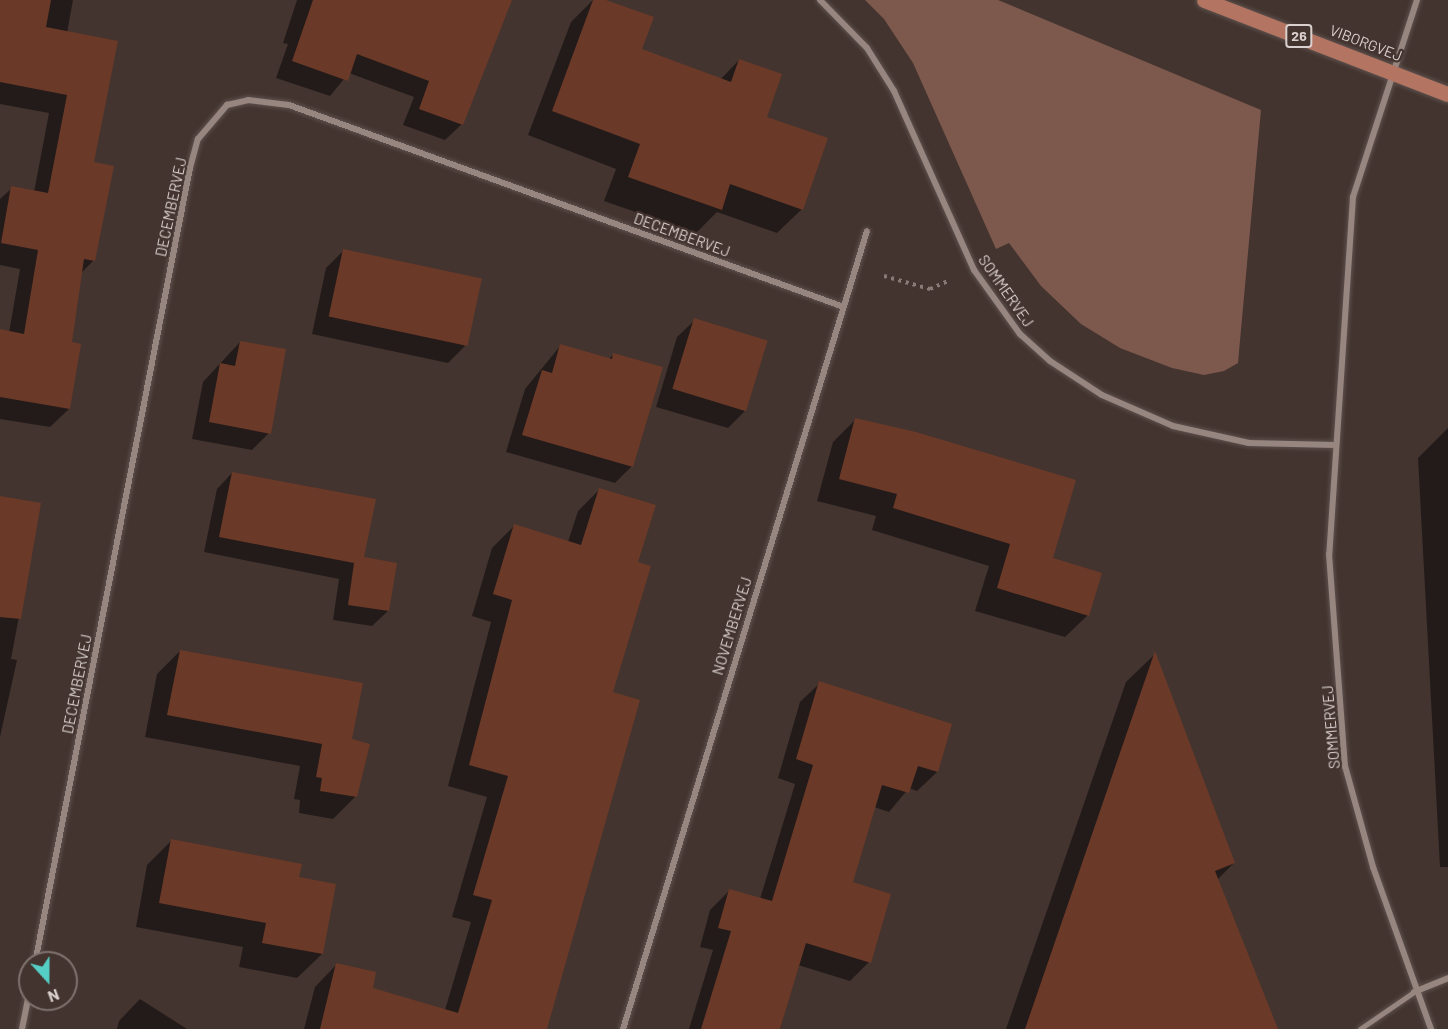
<!DOCTYPE html>
<html>
<head>
<meta charset="utf-8">
<style>
	body { margin:0 }
	#map { position:relative; width:1448px; height:1029px; overflow:hidden; background:#43342f; font-family:Barlow,sans-serif }
	div>[style] { position:absolute }
	[style*='--x'] { left:calc(var(--x)*1px); top:calc(var(--y)*1px); width:calc(var(--w)*1px); rotate:calc(var(--a)*1deg) }
	.green>* { inset:0; background:#7d584d }
	.shadow>* { inset:0; background:#0007 }
	.building>* { inset:0; background:#6b3928; transform-origin:0 0 }
	.path>* { height:4px; margin-top:-2px; transform-origin:0; background:repeating-linear-gradient(90deg,#887b77 0 3px,transparent 0 7.5px) }
	.roads { filter:drop-shadow(0 0 2px #5e514e) drop-shadow(0 0 2px #5e514e) }
	.lane>* { height:4.5px; margin:-2.25px; padding:0 2.25px; transform-origin:2.25px; border-radius:2.25px; background:#97857f }
	.street>* { height:6px; margin:-3px; padding:0 3px; transform-origin:3px; border-radius:3px; background:#97857f }
	.primary>* { height:15px; margin:-7.5px; padding:0 7.5px; transform-origin:7.5px; border-radius:7.5px; background:#b37561 }
	span { translate:-50% -50%; white-space:nowrap; text-align:center; line-height:1.15; -webkit-text-stroke:4.5px #43342f; paint-order:stroke }
	.shield-label span { padding:2px 4px; background:#43342f; border:2px solid; border-radius:4px; -webkit-text-stroke-width:0 }
	.shield-label { font-size:14px; color:#dad0cd; font-weight:700 }
	.street-label { font-size:15px; color:#dad0cd }
	.north { position:absolute; left:18px; top:951px; width:60px; height:60px; box-sizing:border-box; background:#43342f; border:2px solid #7f726e; border-radius:50%; rotate:159deg; font-size:16px; font-weight:700; line-height:24px; text-align:center; color:#dad0cd }
	.north::after { content:''; display:block; margin:auto; width:21px; height:27px; background:#55cec5; clip-path:polygon(50% 0,100% 100%,50% 72%,0 100%) }
</style>
</head>
<body>
<div id="map">
	<div class="green">
		<i style="clip-path:polygon(865px 0,998px 0,1261px 110px,1238px 363px,1224px 371px,1204px 375px,1172px 368px,1120px 348px,1081px 324px,1041px 286px,1009px 243px,996px 249px,913px 63px,884px 19px)"></i>
	</div>
	<div class="shadow">
		<i style="clip-path:polygon(0 0,73px 0,67px 33px,93px 164px,94px 260px,80px 274px,70px 343px,80px 345px,69px 409px,50px 427px,0 419px,0 331px,9px 333px,20px 269px,0 265px,0 199px,12px 188px,34px 192px,49px 113px,0 104px)"></i>
		<i style="clip-path:polygon(297px 0,510px 0,462px 124px,445px 140px,403px 125px,414px 97px,349px 73px,330px 96px,276px 78px,288px 44px,283px 43px)"></i>
		<i style="clip-path:polygon(593px 0,602px 0,640px 49px,720px 80px,739px 60px,802px 209px,777px 233px,717px 212px,696px 233px,604px 201px,616px 169px,528px 135px,571px 22px)"></i>
		<i style="clip-path:polygon(344px 250px,465px 346px,448px 363px,312px 334px,326px 268px)"></i>
		<i style="clip-path:polygon(695px 320px,745px 411px,728px 428px,656px 407px,677px 337px)"></i>
		<i style="clip-path:polygon(240px 342px,269px 433px,252px 450px,192px 439px,203px 382px)"></i>
		<i style="clip-path:polygon(561px 345px,609px 359px,614px 354px,632px 466px,615px 483px,506px 452px,525px 389px)"></i>
		<i style="clip-path:polygon(855px 420px,1051px 559px,1088px 615px,1065px 637px,975px 611px,989px 566px,872px 530px,876px 516px,817px 501px,833px 442px)"></i>
		<i style="clip-path:polygon(1448px 428px,1448px 867px,1440px 867px,1418px 458px)"></i>
		<i style="clip-path:polygon(232px 473px,363px 559px,388px 611px,372px 626px,333px 620px,339px 579px,204px 552px,217px 489px)"></i>
		<i style="clip-path:polygon(600px 489px,636px 563px,545px 1029px,304px 1029px,315px 987px,336px 965px,371px 989px,445px 1010px,471px 922px,452px 917px,487px 797px,448px 786px,491px 622px,472px 616px,492px 548px,514px 526px,568px 542px,578px 511px)"></i>
		<i style="clip-path:polygon(0 497px,40px 504px,11px 659px,17px 660px,0 737px)"></i>
		<i style="clip-path:polygon(180px 651px,351px 740px,368px 745px,356px 796px,333px 819px,299px 813px,300px 800px,294px 799px,300px 766px,145px 737px,157px 674px)"></i>
		<i style="clip-path:polygon(1155px 654px,1234px 863px,1217px 880px,1276px 1029px,1006px 1029px,1126px 682px)"></i>
		<i style="clip-path:polygon(820px 683px,950px 725px,937px 772px,917px 791px,909px 788px,889px 812px,874px 807px,851px 883px,869px 962px,850px 981px,798px 965px,780px 1029px,689px 1029px,713px 950px,700px 947px,710px 910px,729px 891px,760px 899px,795px 784px,778px 778px,800px 702px)"></i>
		<i style="clip-path:polygon(171px 841px,298px 879px,322px 954px,297px 978px,239px 967px,243px 947px,136px 927px,147px 865px)"></i>
		<i style="clip-path:polygon(140px 999px,187px 1029px,117px 1029px,119px 1021px)"></i>
	</div>
	<div class="building">
		<i style="clip-path:polygon(0 0,51px 0,46px 27px,118px 41px,94px 162px,114px 166px,95px 261px,84px 259px,72px 342px,81px 344px,70px 409px,0 397px,0 329px,24px 334px,38px 250px,1px 243px,11px 186px,48px 193px,67px 95px,0 82px)"></i>
		<i style="clip-path:polygon(313px 0,512px 0,463px 125px,419px 109px,429px 81px,357px 54px,348px 81px,292px 61px)"></i>
		<i style="clip-path:polygon(593px 0,606px 0,654px 17px,642px 49px,731px 82px,739px 59px,782px 74px,767px 117px,828px 138px,803px 210px,730px 184px,722px 210px,628px 177px,640px 144px,552px 111px)"></i>
		<i style="left:343px;top:249px;width:142px;height:69px;rotate:12deg"></i>
		<i style="left:694px;top:318px;width:77px;height:74px;rotate:17deg"></i>
		<i style="clip-path:polygon(240px 341px,286px 349px,271px 434px,209px 422px,220px 363px,235px 366px)"></i>
		<i style="clip-path:polygon(560px 344px,612px 359px,613px 353px,663px 367px,633px 467px,522px 435px,542px 370px,552px 373px)"></i>
		<i style="clip-path:polygon(855px 418px,916px 432px,1076px 480px,1053px 558px,1102px 573px,1089px 616px,997px 588px,1010px 544px,893px 508px,897px 494px,839px 479px)"></i>
		<i style="clip-path:polygon(232px 472px,376px 499px,364px 557px,397px 563px,389px 611px,348px 605px,354px 563px,219px 537px)"></i>
		<i style="clip-path:polygon(599px 488px,656px 505px,638px 562px,651px 566px,613px 692px,640px 700px,547px 1029px,320px 1029px,336px 963px,376px 972px,373px 988px,458px 1013px,492px 900px,473px 895px,508px 776px,469px 765px,512px 600px,493px 594px,514px 524px,581px 545px)"></i>
		<i style="clip-path:polygon(0 496px,41px 503px,21px 619px,0 617px)"></i>
		<i style="clip-path:polygon(180px 650px,363px 683px,352px 739px,370px 744px,357px 797px,320px 791px,322px 778px,316px 777px,322px 744px,167px 715px)"></i>
		<i style="clip-path:polygon(1155px 651px,1235px 863px,1215px 871px,1278px 1029px,1025px 1029px)"></i>
		<i style="clip-path:polygon(819px 681px,952px 724px,938px 772px,918px 766px,909px 793px,882px 785px,853px 882px,891px 894px,871px 963px,806px 943px,780px 1029px,701px 1029px,731px 931px,718px 928px,729px 889px,772px 901px,813px 765px,796px 759px)"></i>
		<i style="clip-path:polygon(171px 839px,302px 864px,299px 877px,336px 884px,323px 954px,262px 943px,266px 923px,159px 903px)"></i>
	</div>
	<div class="path">
		<i style="--x:884;--y:276;--w:48;--a:15.8"></i>
		<i style="--x:930;--y:289;--w:20;--a:-24"></i>
	</div>
	<div class="roads">
		<div class="lane">
			<i style="--x:1360;--y:1029;--w:65;--a:-34.4"></i>
		</div>
		<div class="street">
			<i style="--x:820;--y:0;--w:67;--a:45.6"></i>
			<i style="--x:867;--y:48;--w:51;--a:57.9"></i>
			<i style="--x:894;--y:91;--w:196;--a:65.9"></i>
			<i style="--x:974;--y:270;--w:79;--a:54.3"></i>
			<i style="--x:1020;--y:334;--w:40;--a:42"></i>
			<i style="--x:1050;--y:361;--w:62;--a:33.2"></i>
			<i style="--x:1102;--y:395;--w:77;--a:23.6"></i>
			<i style="--x:1173;--y:426;--w:78;--a:12.6"></i>
			<i style="--x:1249;--y:443;--w:86;--a:1.3"></i>
			<i style="--x:1417;--y:0;--w:207;--a:108"></i>
			<i style="--x:1353;--y:197;--w:358;--a:93.8"></i>
			<i style="--x:1329;--y:554;--w:213;--a:85.7"></i>
			<i style="--x:1345;--y:766;--w:105;--a:74.5"></i>
			<i style="--x:1373;--y:867;--w:172;--a:70.3"></i>
			<i style="--x:35;--y:963;--w:810;--a:-78.97"></i>
			<i style="--x:190;--y:168;--w:30;--a:-75"></i>
			<i style="--x:198;--y:139;--w:45;--a:-49.5"></i>
			<i style="--x:227;--y:105;--w:22;--a:-13"></i>
			<i style="--x:248;--y:100;--w:41;--a:7"></i>
			<i style="--x:289;--y:105;--w:587;--a:20.01"></i>
			<i style="--x:1414;--y:992;--w:37;--a:-22"></i>
			<i style="--x:22;--y:1029;--w:41;--a:-78.7"></i>
			<i style="--x:623;--y:1029;--w:834;--a:-73"></i>
		</div>
		<div class="primary">
			<i style="--x:1204;--y:0;--w:261;--a:21.1"></i>
		</div>
	</div>
	<div class="shield-label">
		<span style="left:1299px;top:36px">26</span>
	</div>
	<div class="street-label">
		<span style="left:1366px;top:43px;rotate:21deg">VIBORGVEJ</span>
		<span style="left:171px;top:207px;rotate:-78deg">DECEMBERVEJ</span>
		<span style="left:682px;top:235px;rotate:20deg">DECEMBERVEJ</span>
		<span style="left:1006px;top:291px;rotate:55deg">SOMMERVEJ</span>
		<span style="left:732px;top:626px;rotate:-73deg">NOVEMBERVEJ</span>
		<span style="left:77px;top:684px;rotate:-79deg">DECEMBERVEJ</span>
		<span style="left:1331px;top:727px;rotate:-95deg">SOMMERVEJ</span>
	</div>
	<div class="north">N</div>
</div>
</body>
</html>
